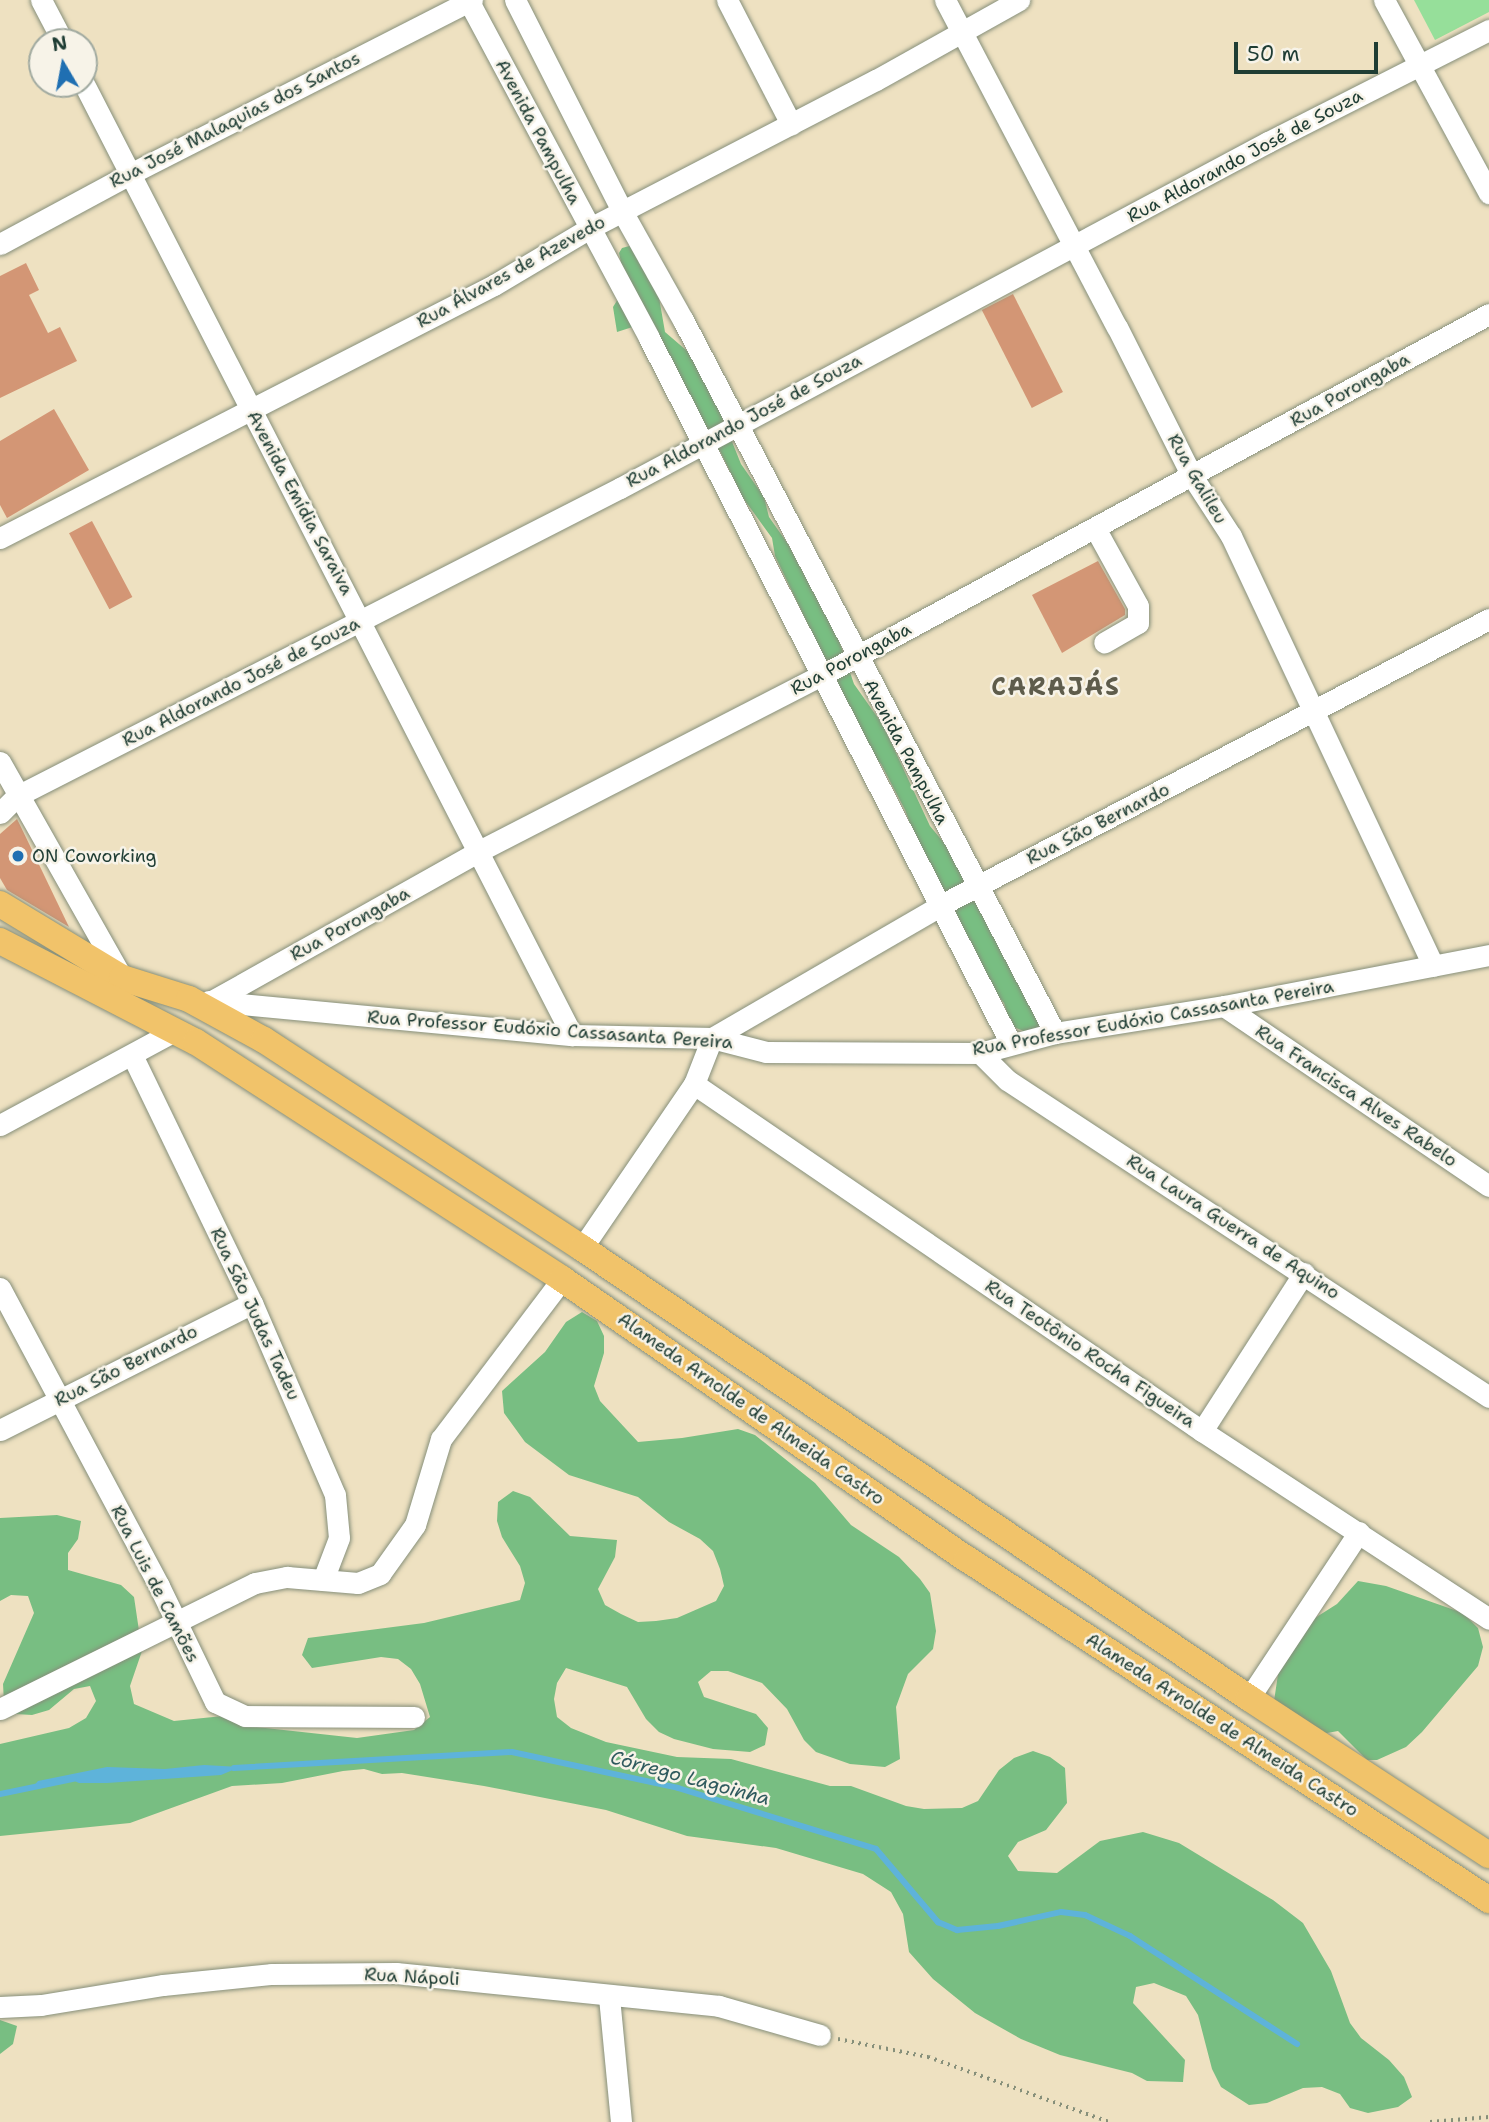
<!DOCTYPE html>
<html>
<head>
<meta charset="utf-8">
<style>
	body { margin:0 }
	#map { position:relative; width:1489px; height:2122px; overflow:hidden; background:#eee1c1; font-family:"Shantell Sans",sans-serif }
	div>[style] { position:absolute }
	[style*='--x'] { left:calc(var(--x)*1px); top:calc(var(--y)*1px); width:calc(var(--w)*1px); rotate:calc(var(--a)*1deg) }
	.green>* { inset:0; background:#96df9a }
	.forest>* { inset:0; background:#78be82 }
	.water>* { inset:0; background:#5eb3da }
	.stream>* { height:6px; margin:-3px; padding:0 3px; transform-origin:3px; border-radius:3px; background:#5eb3da }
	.building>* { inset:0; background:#d39675; transform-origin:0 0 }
	.path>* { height:3.5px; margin-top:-1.75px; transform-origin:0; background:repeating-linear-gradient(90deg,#868f7a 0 2px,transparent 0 7px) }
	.roads { filter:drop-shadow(0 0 2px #868f7a) drop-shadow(0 0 2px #868f7a) }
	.minor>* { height:21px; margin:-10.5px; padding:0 10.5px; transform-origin:10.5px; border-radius:10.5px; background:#fff }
	.major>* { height:26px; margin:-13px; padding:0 13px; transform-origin:13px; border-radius:13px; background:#f1c36a }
	.dots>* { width:19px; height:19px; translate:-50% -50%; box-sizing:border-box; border:4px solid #f7f3e8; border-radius:50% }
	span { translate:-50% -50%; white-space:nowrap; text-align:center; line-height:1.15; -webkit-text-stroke:5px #f7f3e8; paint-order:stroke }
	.street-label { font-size:18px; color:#1f3d34 }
	.poi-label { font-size:18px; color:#1f3d34 }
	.left { translate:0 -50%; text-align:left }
	.water-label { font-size:19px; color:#2f5a5e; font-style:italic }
	.district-label { font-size:24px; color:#5e5c4b; font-weight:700; letter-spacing:2px }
	.north { position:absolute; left:28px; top:28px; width:70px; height:70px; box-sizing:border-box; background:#f7f3e8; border:2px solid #a1aaa0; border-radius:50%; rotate:350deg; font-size:19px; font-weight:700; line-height:28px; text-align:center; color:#1f3d34 }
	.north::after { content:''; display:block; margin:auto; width:24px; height:32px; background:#1f6fb2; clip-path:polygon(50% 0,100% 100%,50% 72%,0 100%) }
	.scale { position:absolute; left:1234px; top:42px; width:144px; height:32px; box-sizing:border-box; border:4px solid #1f3d34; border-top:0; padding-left:9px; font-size:21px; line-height:24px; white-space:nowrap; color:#1f3d34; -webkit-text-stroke:5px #f7f3e8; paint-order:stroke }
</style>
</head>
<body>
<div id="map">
	<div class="green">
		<i style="clip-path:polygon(1414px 0,1489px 0,1489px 12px,1435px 40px)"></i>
	</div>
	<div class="forest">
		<i style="clip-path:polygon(633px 245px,656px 280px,665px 332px,700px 362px,741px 464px,764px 497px,769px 517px,788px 544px,838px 638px,854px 684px,883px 725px,930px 826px,945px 844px,1045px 1022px,1036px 1036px,1011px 1026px,1004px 1003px,993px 990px,933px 884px,905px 810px,881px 764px,869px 751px,775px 556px,772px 538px,743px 498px,720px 451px,712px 445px,679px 387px,663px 341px,648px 334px,648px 322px,617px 332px,613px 307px,626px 286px,619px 253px,622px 248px)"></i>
		<i style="clip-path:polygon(582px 1312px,597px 1321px,604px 1336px,604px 1353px,594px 1386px,600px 1401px,638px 1442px,682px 1438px,738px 1429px,755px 1435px,815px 1483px,851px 1525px,899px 1557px,920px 1579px,930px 1593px,936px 1631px,933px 1649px,908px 1674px,896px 1707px,900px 1759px,885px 1767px,850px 1764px,816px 1752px,804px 1740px,787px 1709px,762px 1683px,728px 1671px,711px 1671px,698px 1682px,704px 1697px,756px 1714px,768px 1728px,765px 1745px,750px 1752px,713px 1749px,674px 1739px,659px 1732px,646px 1719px,627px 1687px,566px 1668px,557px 1683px,554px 1699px,557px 1717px,571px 1728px,606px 1742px,677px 1757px,731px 1759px,830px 1786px,851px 1786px,906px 1806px,924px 1809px,962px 1808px,978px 1801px,999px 1770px,1014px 1758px,1033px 1751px,1050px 1757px,1065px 1768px,1067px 1803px,1046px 1830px,1018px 1842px,1008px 1856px,1018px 1871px,1057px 1873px,1100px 1841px,1143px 1832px,1179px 1843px,1273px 1900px,1303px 1923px,1331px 1971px,1350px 2023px,1361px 2038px,1389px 2060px,1404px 2077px,1412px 2097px,1398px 2107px,1368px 2113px,1350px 2108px,1340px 2094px,1322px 2087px,1303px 2088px,1267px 2103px,1249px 2105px,1221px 2087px,1212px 2069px,1198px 2015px,1186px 1996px,1154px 1983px,1136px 1987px,1133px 2003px,1185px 2060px,1183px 2082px,1147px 2081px,1132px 2073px,1060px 2055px,1021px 2039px,975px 2013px,933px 1979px,909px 1952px,903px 1914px,891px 1892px,863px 1874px,776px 1848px,687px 1836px,606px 1810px,484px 1786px,402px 1773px,382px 1774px,364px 1769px,343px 1771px,282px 1783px,232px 1786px,130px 1823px,0 1836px,0 1744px,69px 1728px,86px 1718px,96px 1701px,90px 1686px,74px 1689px,49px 1710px,32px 1715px,16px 1714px,4px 1702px,3px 1684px,34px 1613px,28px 1596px,11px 1595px,0 1601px,0 1518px,57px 1515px,81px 1521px,78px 1539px,68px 1553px,68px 1570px,121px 1585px,134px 1597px,142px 1651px,130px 1686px,134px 1704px,174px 1721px,223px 1716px,239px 1725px,357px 1738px,414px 1730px,430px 1717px,420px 1684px,411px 1669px,398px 1659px,381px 1657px,312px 1668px,302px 1655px,308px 1638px,424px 1623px,520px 1600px,525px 1583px,520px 1566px,502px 1537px,497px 1521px,498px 1502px,513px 1491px,530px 1497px,570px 1536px,617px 1540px,615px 1557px,598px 1589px,605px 1605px,621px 1614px,638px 1622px,656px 1621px,677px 1618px,716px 1601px,724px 1586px,720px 1569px,713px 1551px,700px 1539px,669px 1522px,638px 1497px,569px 1475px,525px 1442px,504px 1413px,502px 1391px,545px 1352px,566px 1322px)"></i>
		<i style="clip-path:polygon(1358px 1581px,1386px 1586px,1463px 1613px,1478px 1628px,1483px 1647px,1478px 1666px,1422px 1732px,1406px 1747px,1377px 1760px,1367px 1760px,1338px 1731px,1316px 1735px,1273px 1708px,1281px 1654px,1296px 1630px,1337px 1604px)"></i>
		<i style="clip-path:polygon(0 2020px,17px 2026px,13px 2044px,0 2054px)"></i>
	</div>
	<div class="water">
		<i style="clip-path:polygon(204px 1765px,240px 1767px,221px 1775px,107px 1783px,79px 1783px,72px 1780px,31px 1789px,38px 1781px,107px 1767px,165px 1769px)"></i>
	</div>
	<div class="stream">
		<i style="--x:234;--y:1768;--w:278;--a:-3.3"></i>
		<i style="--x:512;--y:1752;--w:170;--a:12.2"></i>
		<i style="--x:678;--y:1788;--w:207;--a:17.1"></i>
		<i style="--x:876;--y:1849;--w:96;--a:49.7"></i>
		<i style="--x:938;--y:1922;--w:21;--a:23"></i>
		<i style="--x:957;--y:1930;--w:41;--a:-5.6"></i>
		<i style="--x:998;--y:1926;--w:65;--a:-12.5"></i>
		<i style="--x:1061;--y:1912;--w:24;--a:7"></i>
		<i style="--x:1085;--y:1915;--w:50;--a:25"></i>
		<i style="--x:1130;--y:1936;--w:199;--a:32.9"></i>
		<i style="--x:0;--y:1794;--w:75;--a:-11.6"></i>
	</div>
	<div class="building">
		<i style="clip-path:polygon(26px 263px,39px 290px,29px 295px,48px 333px,60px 327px,77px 361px,0 398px,0 276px)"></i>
		<i style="left:1013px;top:294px;width:110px;height:35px;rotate:63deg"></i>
		<i style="clip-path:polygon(54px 409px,89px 470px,7px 518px,0 505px,0 441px)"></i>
		<i style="left:92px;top:521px;width:86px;height:26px;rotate:62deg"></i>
		<i style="clip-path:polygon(1098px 561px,1125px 609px,1125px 615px,1062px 653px,1032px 595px)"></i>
		<i style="clip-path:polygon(17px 819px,20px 825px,69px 927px,7px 890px,0 878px,0 834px)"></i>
	</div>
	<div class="path">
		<i style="--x:838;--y:2039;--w:92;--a:11.3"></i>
		<i style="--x:928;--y:2057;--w:193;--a:19.7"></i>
		<i style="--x:1430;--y:2122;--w:59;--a:-4.8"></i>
	</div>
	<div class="roads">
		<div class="minor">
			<i style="--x:41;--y:0;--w:47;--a:62.4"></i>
			<i style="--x:468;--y:0;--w:383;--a:61.8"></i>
			<i style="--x:649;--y:338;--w:793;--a:62.85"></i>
			<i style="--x:515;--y:0;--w:237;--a:63.1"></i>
			<i style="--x:622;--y:211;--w:125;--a:60.8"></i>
			<i style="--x:683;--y:320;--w:804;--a:62.45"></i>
			<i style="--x:727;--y:0;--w:140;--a:62.7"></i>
			<i style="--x:945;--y:0;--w:369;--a:62.3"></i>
			<i style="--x:1117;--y:327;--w:167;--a:63.3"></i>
			<i style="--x:1192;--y:476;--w:72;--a:57"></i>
			<i style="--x:1231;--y:536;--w:475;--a:64.8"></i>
			<i style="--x:1384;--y:0;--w:220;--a:61.5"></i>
			<i style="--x:84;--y:84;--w:1069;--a:62.84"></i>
			<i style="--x:0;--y:244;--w:145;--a:-28.3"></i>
			<i style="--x:128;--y:175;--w:386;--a:-27"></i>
			<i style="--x:1095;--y:528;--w:89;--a:61.1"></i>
			<i style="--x:1138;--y:606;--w:17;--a:90"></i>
			<i style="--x:1138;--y:623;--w:39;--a:150"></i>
			<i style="--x:0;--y:538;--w:555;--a:-27.12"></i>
			<i style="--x:494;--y:285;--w:112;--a:-30.7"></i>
			<i style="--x:590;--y:228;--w:322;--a:-27.4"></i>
			<i style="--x:876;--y:80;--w:164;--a:-29.2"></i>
			<i style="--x:0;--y:762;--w:248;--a:60.5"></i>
			<i style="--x:0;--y:813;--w:24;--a:-45"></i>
			<i style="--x:17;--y:796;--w:677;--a:-27.06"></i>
			<i style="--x:620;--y:488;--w:735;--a:-28.1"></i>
			<i style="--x:1268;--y:142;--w:248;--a:-26.9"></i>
			<i style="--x:209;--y:1001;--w:365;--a:5.4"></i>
			<i style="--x:572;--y:1035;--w:140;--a:1.2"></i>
			<i style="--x:712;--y:1038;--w:56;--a:14.5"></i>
			<i style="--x:766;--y:1052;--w:214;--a:0.3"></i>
			<i style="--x:980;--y:1053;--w:78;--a:-14.9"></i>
			<i style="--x:1055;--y:1033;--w:171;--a:-9.1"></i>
			<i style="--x:1224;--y:1006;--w:270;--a:-10.9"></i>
			<i style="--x:212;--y:1001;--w:306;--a:-29.3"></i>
			<i style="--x:479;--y:851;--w:388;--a:-27.2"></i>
			<i style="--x:824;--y:674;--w:756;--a:-28.43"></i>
			<i style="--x:1224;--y:1006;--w:320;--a:34.2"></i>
			<i style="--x:980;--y:1053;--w:38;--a:45"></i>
			<i style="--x:1007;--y:1080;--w:577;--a:33.33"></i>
			<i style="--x:132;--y:1055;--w:276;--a:64.2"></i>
			<i style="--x:252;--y:1303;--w:209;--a:66.6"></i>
			<i style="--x:335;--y:1495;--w:43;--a:84.7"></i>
			<i style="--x:339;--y:1538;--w:45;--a:110.9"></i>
			<i style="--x:694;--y:1084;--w:615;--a:34.34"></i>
			<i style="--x:1202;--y:1431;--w:343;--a:33.2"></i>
			<i style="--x:0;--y:1125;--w:196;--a:-28.3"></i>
			<i style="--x:582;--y:1248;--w:199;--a:-55.7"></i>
			<i style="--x:694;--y:1084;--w:49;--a:-68.6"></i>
			<i style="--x:712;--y:1038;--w:265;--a:-30.1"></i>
			<i style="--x:941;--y:905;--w:618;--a:-27.56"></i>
			<i style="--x:0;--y:1288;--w:338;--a:61.9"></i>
			<i style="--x:159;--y:1586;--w:129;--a:64.2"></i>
			<i style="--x:215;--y:1702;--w:33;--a:25"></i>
			<i style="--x:245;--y:1716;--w:169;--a:0.3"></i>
			<i style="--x:0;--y:1430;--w:282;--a:-26.7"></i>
			<i style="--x:1202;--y:1431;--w:188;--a:-57.2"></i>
			<i style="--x:1249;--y:1698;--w:199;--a:-56.5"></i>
			<i style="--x:0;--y:1709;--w:284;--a:-26.3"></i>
			<i style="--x:255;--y:1583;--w:33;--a:-11"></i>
			<i style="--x:287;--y:1577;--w:71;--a:4.8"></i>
			<i style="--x:358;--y:1583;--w:24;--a:-22"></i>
			<i style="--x:380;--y:1574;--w:60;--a:-54.5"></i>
			<i style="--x:415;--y:1525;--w:90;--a:-73.2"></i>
			<i style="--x:441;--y:1439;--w:201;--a:-52.9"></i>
			<i style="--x:609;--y:1997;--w:126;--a:84.5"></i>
			<i style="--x:0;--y:2007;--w:41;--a:-2.8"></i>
			<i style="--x:41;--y:2005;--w:124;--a:-9.3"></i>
			<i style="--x:163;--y:1985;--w:110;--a:-5.8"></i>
			<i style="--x:272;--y:1974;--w:124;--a:-0.5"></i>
			<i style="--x:396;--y:1973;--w:325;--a:5.8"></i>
			<i style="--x:719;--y:2006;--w:105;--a:16"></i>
		</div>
		<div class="major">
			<i style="--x:0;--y:904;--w:143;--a:31.2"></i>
			<i style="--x:122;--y:978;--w:70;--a:17.4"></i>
			<i style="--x:189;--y:999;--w:85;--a:28.7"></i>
			<i style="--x:264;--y:1040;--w:380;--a:33.2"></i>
			<i style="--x:582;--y:1248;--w:805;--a:34.01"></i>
			<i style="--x:1249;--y:1698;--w:287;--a:33.2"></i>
			<i style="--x:0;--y:941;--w:220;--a:27.3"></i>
			<i style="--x:196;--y:1042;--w:436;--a:32.9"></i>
			<i style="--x:562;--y:1279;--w:492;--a:34.7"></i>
			<i style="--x:967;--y:1559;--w:624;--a:33.15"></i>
		</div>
	</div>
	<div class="dots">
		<i style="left:18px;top:856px;background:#1f6fb2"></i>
	</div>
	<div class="street-label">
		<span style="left:235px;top:120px;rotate:-27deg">Rua José Malaquias dos Santos</span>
		<span style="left:538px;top:132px;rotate:62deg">Avenida Pampulha</span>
		<span style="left:1245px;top:156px;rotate:-28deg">Rua Aldorando José de Souza</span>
		<span style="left:511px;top:272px;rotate:-29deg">Rua Álvares de Azevedo</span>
		<span style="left:1350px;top:390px;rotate:-29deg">Rua Porongaba</span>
		<span style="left:744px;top:421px;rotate:-28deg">Rua Aldorando José de Souza</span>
		<span style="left:1197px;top:479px;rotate:60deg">Rua Galileu</span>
		<span style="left:300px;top:503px;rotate:62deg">Avenida Emídia Saraiva</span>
		<span style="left:851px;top:659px;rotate:-28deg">Rua Porongaba</span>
		<span style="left:241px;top:682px;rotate:-27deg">Rua Aldorando José de Souza</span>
		<span style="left:906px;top:752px;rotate:62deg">Avenida Pampulha</span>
		<span style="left:1098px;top:824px;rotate:-27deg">Rua São Bernardo</span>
		<span style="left:350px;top:924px;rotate:-29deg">Rua Porongaba</span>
		<span style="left:1153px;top:1018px;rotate:-10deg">Rua Professor Eudóxio Cassasanta Pereira</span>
		<span style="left:550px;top:1030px;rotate:4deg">Rua Professor Eudóxio Cassasanta Pereira</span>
		<span style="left:1356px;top:1096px;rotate:34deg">Rua Francisca Alves Rabelo</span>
		<span style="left:1233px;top:1227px;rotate:33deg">Rua Laura Guerra de Aquino</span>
		<span style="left:255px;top:1314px;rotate:65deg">Rua São Judas Tadeu</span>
		<span style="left:1090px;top:1354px;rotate:34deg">Rua Teotônio Rocha Figueira</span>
		<span style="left:126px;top:1366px;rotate:-27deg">Rua São Bernardo</span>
		<span style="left:751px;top:1409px;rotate:35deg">Alameda Arnolde de Almeida Castro</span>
		<span style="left:155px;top:1584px;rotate:63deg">Rua Luis de Camões</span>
		<span style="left:1222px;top:1725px;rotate:33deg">Alameda Arnolde de Almeida Castro</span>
		<span style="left:412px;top:1977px;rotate:3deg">Rua Nápoli</span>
	</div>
	<div class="poi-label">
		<span class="left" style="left:32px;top:856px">ON Coworking</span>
	</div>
	<div class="water-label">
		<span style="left:690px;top:1778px;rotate:15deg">Córrego Lagoinha</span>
	</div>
	<div class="district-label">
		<span style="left:1056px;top:688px">CARAJÁS</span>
	</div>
	<div class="north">N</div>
	<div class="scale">50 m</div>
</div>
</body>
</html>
